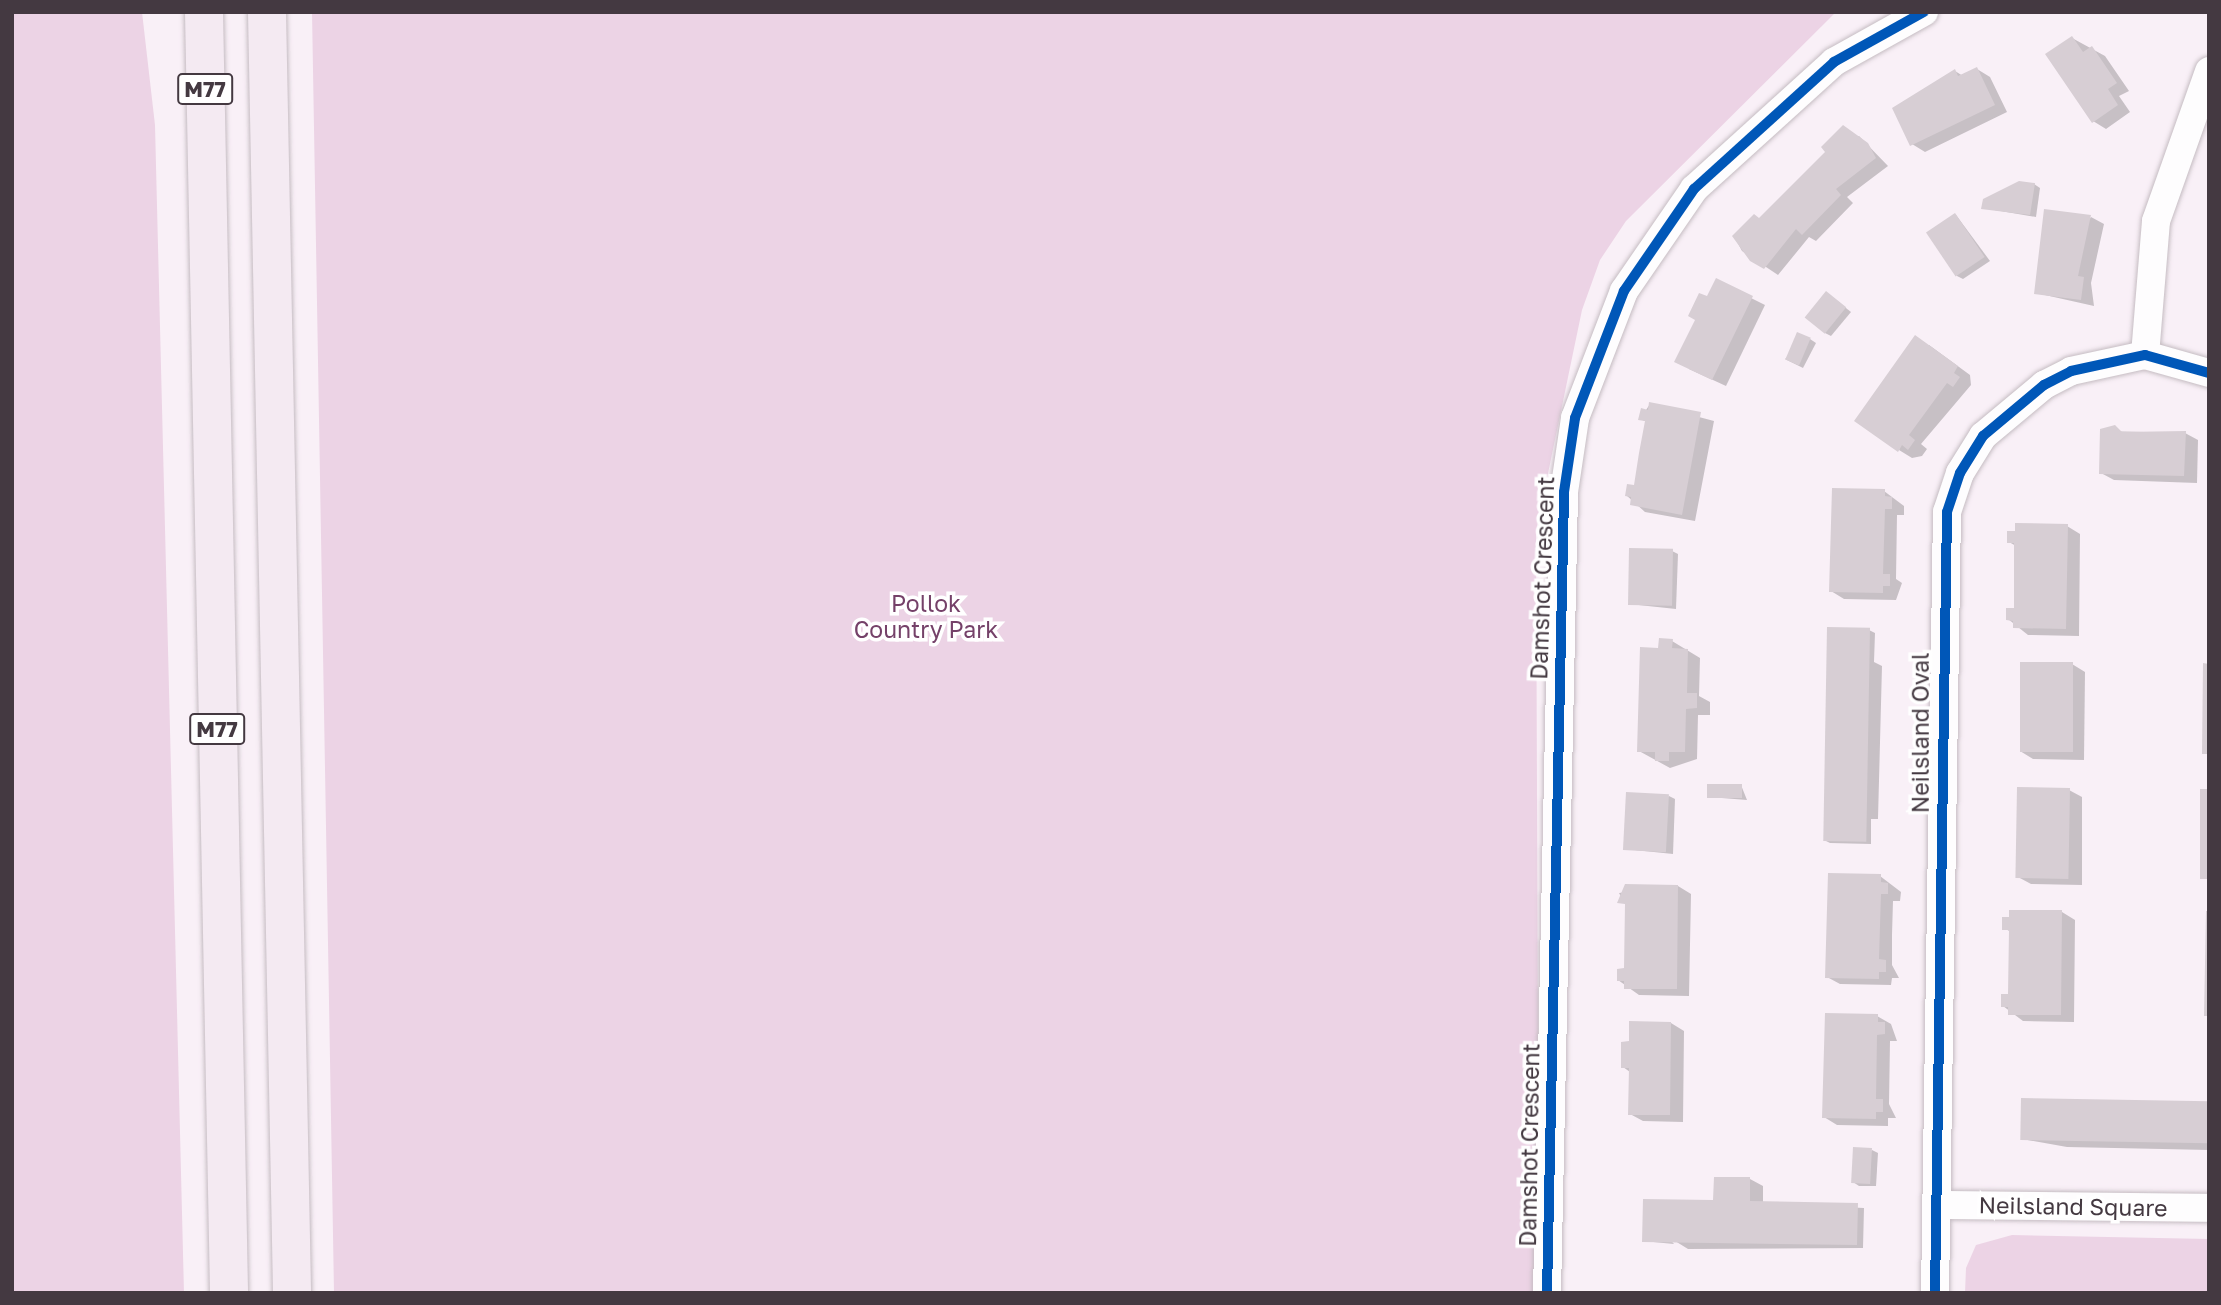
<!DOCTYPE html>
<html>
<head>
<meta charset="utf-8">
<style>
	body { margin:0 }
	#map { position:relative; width:2221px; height:1305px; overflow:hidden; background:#f9f0f7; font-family:"Golos Text",sans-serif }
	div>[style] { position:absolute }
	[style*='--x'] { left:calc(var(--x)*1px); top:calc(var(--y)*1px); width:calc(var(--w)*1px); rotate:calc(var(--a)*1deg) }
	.green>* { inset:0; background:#ecd3e5 }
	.shadow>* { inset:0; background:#0003 }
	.building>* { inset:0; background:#d7ced4; transform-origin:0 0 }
	.roads { filter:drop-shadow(0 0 2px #c5bcc2) drop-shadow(0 0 2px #c5bcc2) }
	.street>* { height:28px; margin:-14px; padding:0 14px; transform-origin:14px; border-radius:14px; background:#fefdfe }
	.highway>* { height:38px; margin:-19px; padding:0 19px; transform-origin:19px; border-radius:19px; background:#f4eaf2 }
	.cycleway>* { height:10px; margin:-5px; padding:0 5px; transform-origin:5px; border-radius:5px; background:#0057b8 }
	span { translate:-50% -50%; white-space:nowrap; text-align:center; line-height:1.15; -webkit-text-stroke:7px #fff; paint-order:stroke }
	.shield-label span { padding:2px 5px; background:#fff; border:2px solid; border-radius:5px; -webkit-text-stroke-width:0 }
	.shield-label { font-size:21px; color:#443941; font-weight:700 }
	.street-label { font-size:23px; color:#443941 }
	.park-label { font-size:23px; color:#754169 }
	.frame { position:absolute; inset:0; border:14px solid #443941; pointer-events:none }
</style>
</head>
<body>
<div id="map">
	<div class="green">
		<i style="clip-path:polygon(12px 12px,142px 12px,155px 125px,184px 1293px,12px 1293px)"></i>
		<i style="clip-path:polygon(312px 12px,1836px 12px,1626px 221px,1600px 260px,1582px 310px,1536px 531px,1539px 1293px,334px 1293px)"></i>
		<i style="clip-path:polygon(2012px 1235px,2209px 1239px,2209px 1293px,1965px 1293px,1966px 1268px,1976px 1245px)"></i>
	</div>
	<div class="shadow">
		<i style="clip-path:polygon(2072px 38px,2105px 56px,2129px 91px,2119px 96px,2130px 112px,2106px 129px,2093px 121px)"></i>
		<i style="clip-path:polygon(1977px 69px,1990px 77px,2007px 112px,1925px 152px,1912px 144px,1955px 71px,1963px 76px)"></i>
		<i style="clip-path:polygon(1859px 136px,1888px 166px,1847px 197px,1853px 203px,1816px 241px,1809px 237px,1778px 275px,1742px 251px,1734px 236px,1760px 219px,1828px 152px)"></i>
		<i style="clip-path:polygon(2034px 184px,2040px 188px,2036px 217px,1983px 208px)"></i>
		<i style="clip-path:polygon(1956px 215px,1990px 261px,1963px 279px,1957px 276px)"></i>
		<i style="clip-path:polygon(2091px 217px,2104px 224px,2091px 283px,2094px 306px,2036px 293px)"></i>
		<i style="clip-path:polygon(1717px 281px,1765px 305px,1726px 386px,1689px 369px)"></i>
		<i style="clip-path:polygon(1827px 293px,1851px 312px,1831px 336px,1825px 333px)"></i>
		<i style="clip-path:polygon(1810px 339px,1816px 343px,1803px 368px,1785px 359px)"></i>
		<i style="clip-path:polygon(1929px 345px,1970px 375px,1971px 385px,1921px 444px,1927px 449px,1922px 456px,1912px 458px,1899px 450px)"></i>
		<i style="clip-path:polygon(1650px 404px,1714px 421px,1695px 521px,1645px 512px,1626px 495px,1635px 487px,1647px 422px,1640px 419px)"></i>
		<i style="clip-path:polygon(2102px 431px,2185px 433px,2198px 440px,2197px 483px,2114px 480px,2101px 473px)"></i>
		<i style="clip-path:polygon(1884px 491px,1904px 506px,1904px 515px,1897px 515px,1896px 579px,1902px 583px,1896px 600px,1844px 599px,1831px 591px)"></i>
		<i style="clip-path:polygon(2067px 526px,2080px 534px,2079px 636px,2028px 635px,2008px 619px,2015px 610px,2016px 546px,2009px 542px)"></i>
		<i style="clip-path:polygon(1672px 551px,1678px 554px,1676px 609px,1629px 604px)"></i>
		<i style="clip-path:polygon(1869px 630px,1875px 633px,1874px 662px,1882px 666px,1878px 819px,1871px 819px,1871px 844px,1830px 843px,1824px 840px)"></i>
		<i style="clip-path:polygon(1672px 641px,1700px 658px,1699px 696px,1710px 702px,1710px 715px,1698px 715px,1697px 759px,1670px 768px,1639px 751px,1660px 649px)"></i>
		<i style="clip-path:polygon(2072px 664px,2085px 672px,2084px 760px,2033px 759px,2020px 751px)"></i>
		<i style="clip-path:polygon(1741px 785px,1747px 800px,1709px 797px)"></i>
		<i style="clip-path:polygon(2069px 790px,2082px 797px,2082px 885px,2031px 884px,2018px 877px)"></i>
		<i style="clip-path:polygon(1669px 796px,1675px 799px,1673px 854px,1625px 849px)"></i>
		<i style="clip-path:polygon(1880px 876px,1901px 892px,1900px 901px,1893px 901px,1892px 935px,1892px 965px,1899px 978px,1892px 978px,1891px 985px,1840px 984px,1827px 977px)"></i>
		<i style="clip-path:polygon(1678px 886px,1691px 894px,1689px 996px,1639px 995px,1618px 980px,1626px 970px,1626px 906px,1619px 893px)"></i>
		<i style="clip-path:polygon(2062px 912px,2075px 920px,2074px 1022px,2023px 1021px,2003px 1006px,2010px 996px,2011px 932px,2004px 928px)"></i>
		<i style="clip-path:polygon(1877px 1016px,1891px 1024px,1897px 1041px,1890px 1041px,1889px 1104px,1896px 1118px,1888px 1118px,1888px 1126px,1837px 1125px,1824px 1117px)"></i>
		<i style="clip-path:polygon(1671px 1023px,1684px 1031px,1683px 1122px,1643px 1121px,1630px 1114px,1630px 1072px,1623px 1067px,1631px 1043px)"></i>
		<i style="clip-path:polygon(2209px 1103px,2209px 1150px,2067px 1147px,2022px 1139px)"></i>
		<i style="clip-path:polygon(1872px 1150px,1878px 1153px,1876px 1186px,1859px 1186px,1853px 1182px)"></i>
		<i style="clip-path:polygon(1750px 1179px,1763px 1186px,1763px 1203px,1864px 1208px,1863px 1248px,1688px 1249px,1667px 1236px,1674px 1244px,1643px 1241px)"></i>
	</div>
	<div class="building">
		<i style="clip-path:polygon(2072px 36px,2083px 52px,2092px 46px,2117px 83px,2108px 89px,2118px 105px,2092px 123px,2045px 54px)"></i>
		<i style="clip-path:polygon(1977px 67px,1995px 105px,1910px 146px,1892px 108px,1955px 69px,1958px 76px)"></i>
		<i style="clip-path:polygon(1843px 125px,1868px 143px,1876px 158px,1836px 189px,1841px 195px,1802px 235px,1796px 229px,1764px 269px,1750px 261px,1732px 236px,1754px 214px,1759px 218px,1825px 152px,1821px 147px)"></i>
		<i style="clip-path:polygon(2019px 181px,2035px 183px,2030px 215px,1981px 209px,1983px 199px)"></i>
		<i style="clip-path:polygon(2044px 209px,2091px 215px,2078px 276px,2084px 277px,2081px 300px,2034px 294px)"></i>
		<i style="left:1955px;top:213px;width:53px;height:35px;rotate:56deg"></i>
		<i style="clip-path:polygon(1716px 278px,1753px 296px,1712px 380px,1674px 362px,1695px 320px,1688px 316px,1699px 293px,1707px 296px)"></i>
		<i style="left:1826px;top:291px;width:26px;height:34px;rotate:39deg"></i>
		<i style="left:1797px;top:332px;width:15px;height:30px;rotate:23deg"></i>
		<i style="clip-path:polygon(1915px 335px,1958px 366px,1954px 373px,1960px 377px,1953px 387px,1947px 383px,1909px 435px,1915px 440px,1908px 450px,1902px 445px,1898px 452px,1854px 421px)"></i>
		<i style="clip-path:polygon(1649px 402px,1701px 412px,1682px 515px,1630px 505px,1631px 497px,1625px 496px,1627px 484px,1634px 485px,1639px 453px,1645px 421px,1638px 420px,1641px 408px,1648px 410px)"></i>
		<i style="clip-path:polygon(2115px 425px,2122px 432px,2186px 431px,2184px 476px,2099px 474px,2100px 429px)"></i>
		<i style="clip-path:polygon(1832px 488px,1885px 489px,1885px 496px,1892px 497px,1892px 509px,1885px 509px,1883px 574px,1890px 574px,1890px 586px,1883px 586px,1883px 593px,1829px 592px)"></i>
		<i style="clip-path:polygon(2015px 523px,2068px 524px,2066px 629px,2013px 628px,2013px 621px,2006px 620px,2006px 608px,2014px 608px,2014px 543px,2007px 543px,2007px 531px,2015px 531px)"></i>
		<i style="left:1629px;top:548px;width:44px;height:57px;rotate:1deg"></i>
		<i style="left:1827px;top:627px;width:43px;height:214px;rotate:1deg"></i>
		<i style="clip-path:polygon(1659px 638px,1673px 639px,1672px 648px,1688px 649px,1687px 693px,1697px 693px,1697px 708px,1686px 709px,1685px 752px,1669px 752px,1669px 761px,1655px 761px,1655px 752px,1637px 752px,1640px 647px,1658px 648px)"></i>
		<i style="left:2020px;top:662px;width:53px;height:90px"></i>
		<i style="clip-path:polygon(2203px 663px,2209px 664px,2209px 754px,2202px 754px)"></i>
		<i style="left:1707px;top:784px;width:35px;height:14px"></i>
		<i style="left:2017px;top:787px;width:53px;height:91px;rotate:1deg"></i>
		<i style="left:2200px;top:789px;width:9px;height:90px"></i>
		<i style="left:1626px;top:792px;width:43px;height:58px;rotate:3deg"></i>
		<i style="clip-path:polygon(1828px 873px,1881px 874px,1881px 882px,1888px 883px,1888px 894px,1881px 894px,1880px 926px,1879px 959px,1886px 960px,1886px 972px,1879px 972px,1879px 979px,1825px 978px)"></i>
		<i style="clip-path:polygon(1625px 884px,1678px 885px,1677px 989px,1624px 989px,1624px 981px,1617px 981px,1617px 969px,1624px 968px,1625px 904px,1617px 903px)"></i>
		<i style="clip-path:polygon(2009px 910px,2062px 910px,2061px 1015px,2008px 1015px,2008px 1007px,2001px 1007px,2001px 994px,2008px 994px,2009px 930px,2002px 930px,2002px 917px,2009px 917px)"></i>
		<i style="clip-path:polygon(2206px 911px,2209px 911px,2209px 1016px,2204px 1016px)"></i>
		<i style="clip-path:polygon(1825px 1013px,1878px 1014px,1878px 1022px,1885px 1022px,1885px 1034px,1877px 1035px,1876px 1099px,1883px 1099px,1883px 1112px,1876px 1112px,1876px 1119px,1822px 1118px)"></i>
		<i style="clip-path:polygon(1629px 1021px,1671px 1022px,1670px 1115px,1628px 1115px,1629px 1068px,1621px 1068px,1621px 1042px,1629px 1041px)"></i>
		<i style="left:2021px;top:1098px;width:188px;height:42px;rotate:1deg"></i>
		<i style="left:1853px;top:1147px;width:19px;height:36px;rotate:3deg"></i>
		<i style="clip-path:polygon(1714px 1177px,1750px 1177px,1750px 1201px,1858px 1203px,1857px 1245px,1642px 1242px,1643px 1199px,1713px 1200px)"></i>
	</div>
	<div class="roads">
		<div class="street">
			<i style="--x:2145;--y:355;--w:134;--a:-85.3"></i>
			<i style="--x:2156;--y:221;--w:159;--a:-70.5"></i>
			<i style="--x:1938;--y:1205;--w:271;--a:0.6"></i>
			<i style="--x:1547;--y:1293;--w:801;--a:-88.78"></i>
			<i style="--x:1564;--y:492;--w:75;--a:-81.5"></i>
			<i style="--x:1575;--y:418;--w:136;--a:-68.9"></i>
			<i style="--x:1624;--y:291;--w:124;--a:-55.5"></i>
			<i style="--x:1694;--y:189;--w:189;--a:-42.2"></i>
			<i style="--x:1834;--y:62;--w:103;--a:-29.1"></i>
			<i style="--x:1935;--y:1293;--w:781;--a:-89.12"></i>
			<i style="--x:1947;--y:512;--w:41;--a:-71.6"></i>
			<i style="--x:1960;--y:473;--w:44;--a:-58.1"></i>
			<i style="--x:1983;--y:436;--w:80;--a:-39.9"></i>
			<i style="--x:2044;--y:385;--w:30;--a:-27"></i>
			<i style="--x:2071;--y:371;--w:76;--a:-12.2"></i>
			<i style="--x:2145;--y:355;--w:66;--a:15.7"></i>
		</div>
		<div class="highway">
			<i style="--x:204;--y:12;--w:1281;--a:88.88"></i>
			<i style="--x:267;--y:12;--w:1281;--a:88.88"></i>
		</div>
	</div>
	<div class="cycleway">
		<i style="--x:1547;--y:1293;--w:801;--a:-88.78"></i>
		<i style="--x:1564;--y:492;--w:75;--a:-81.5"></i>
		<i style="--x:1575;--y:418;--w:136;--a:-68.9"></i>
		<i style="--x:1624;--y:291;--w:124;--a:-55.5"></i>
		<i style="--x:1694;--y:189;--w:189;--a:-42.2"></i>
		<i style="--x:1834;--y:62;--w:103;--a:-29.1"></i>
		<i style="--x:1935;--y:1293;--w:781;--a:-89.12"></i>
		<i style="--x:1947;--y:512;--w:41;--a:-71.6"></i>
		<i style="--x:1960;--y:473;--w:44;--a:-58.1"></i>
		<i style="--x:1983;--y:436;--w:80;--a:-39.9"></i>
		<i style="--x:2044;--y:385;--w:30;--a:-27"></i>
		<i style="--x:2071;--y:371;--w:76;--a:-12.2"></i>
		<i style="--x:2145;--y:355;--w:66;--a:15.7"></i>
	</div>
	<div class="shield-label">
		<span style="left:205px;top:89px">M77</span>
		<span style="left:217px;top:729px">M77</span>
	</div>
	<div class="street-label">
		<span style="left:1542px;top:578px;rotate:-88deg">Damshot Crescent</span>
		<span style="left:1920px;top:733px;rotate:-90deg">Neilsland Oval</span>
		<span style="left:1529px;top:1145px;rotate:-89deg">Damshot Crescent</span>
		<span style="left:2073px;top:1206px;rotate:1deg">Neilsland Square</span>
	</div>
	<div class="park-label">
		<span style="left:926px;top:616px">Pollok<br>Country Park</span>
	</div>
	<div class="frame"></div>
</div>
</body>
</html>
